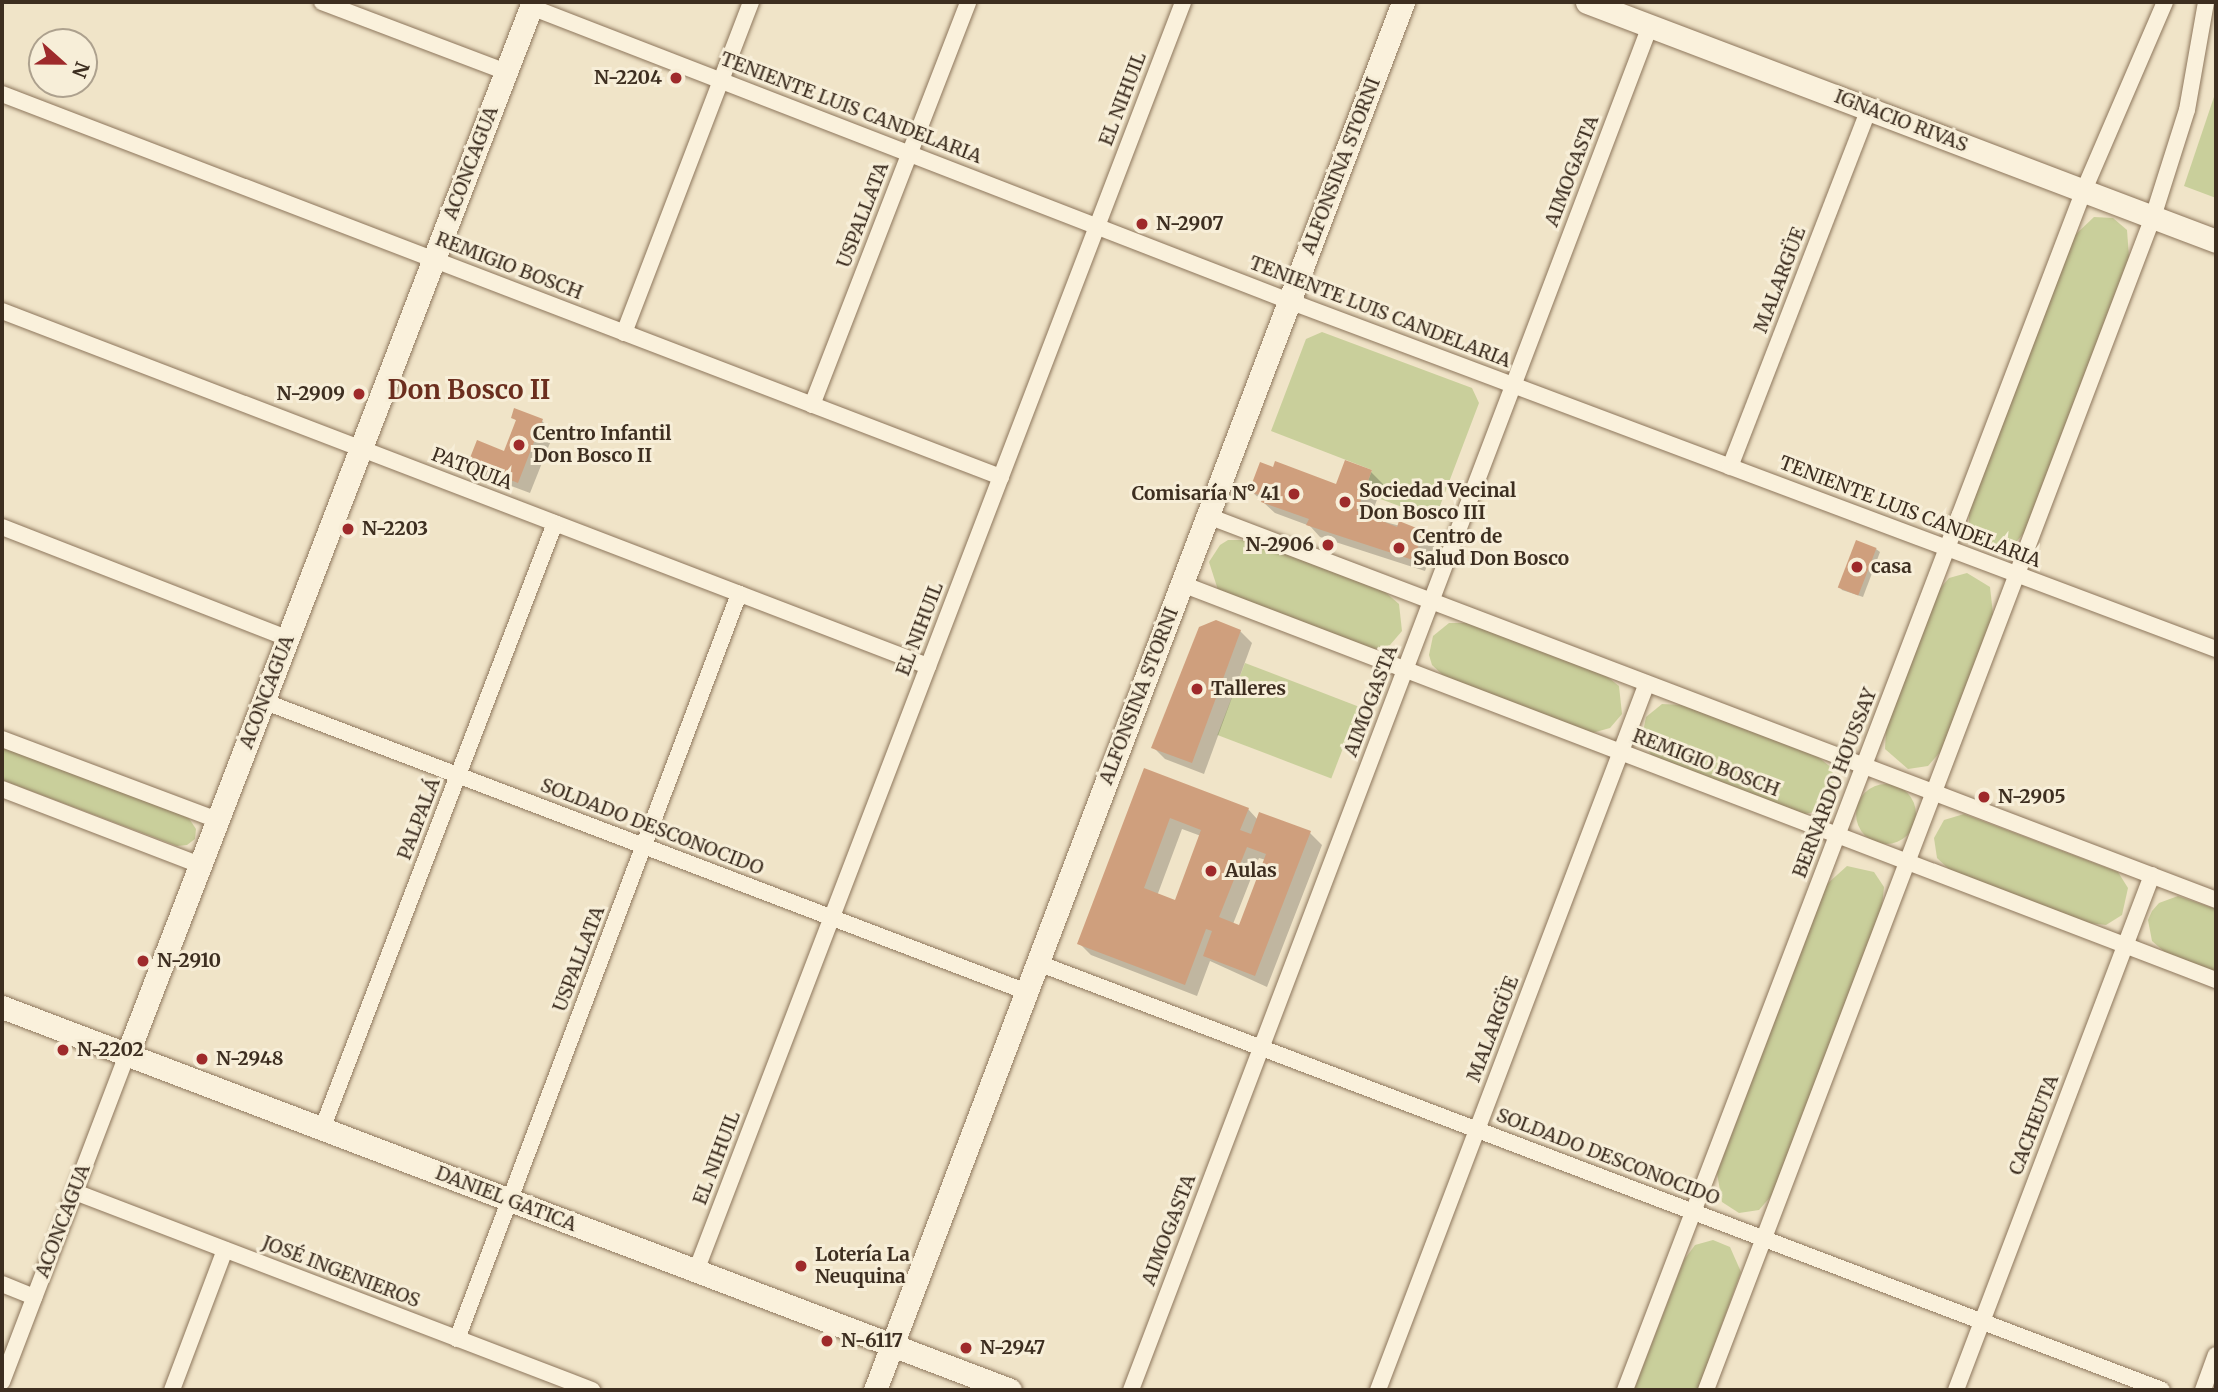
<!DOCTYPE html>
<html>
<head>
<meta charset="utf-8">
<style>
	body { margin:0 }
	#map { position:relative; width:2218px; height:1392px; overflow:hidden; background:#f0e4c8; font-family:Merriweather,serif }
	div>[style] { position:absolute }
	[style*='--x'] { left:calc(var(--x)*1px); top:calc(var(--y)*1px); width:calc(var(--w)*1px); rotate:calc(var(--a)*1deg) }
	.green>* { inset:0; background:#c9cf9b; transform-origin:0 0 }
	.round { border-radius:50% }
	.shadow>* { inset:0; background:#0003 }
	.building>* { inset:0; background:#cf9f7d; transform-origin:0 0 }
	.roads { filter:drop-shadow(0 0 2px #8d765c) drop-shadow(0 0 2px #8d765c) }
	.street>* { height:16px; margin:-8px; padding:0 8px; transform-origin:8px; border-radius:8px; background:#faf1dc }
	.secondary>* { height:23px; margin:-11.5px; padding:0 11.5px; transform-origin:11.5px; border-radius:11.5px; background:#faf1dc }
	.dots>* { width:19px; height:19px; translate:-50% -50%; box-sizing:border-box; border:4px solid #f7eed8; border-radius:50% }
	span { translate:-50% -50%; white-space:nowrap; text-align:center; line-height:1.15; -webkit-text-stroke:6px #f7eed8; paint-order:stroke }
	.poi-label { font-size:19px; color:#3d2e20; font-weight:700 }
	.right { translate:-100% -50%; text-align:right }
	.left { translate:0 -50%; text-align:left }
	.street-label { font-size:19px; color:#3d2e20 }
	.district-label { font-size:26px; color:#6b2e1e; font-weight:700 }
	.frame { position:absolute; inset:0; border:4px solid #3d2e20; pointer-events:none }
	.north { position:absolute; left:28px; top:28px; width:70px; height:70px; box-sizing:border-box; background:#f7eed8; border:2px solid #ada18e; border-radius:50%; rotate:111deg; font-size:19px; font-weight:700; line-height:28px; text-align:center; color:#3d2e20 }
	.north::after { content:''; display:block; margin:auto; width:24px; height:32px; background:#9e2a2b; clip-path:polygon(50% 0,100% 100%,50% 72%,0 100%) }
</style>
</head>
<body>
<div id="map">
	<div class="green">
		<i style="clip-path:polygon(2216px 91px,2216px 198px,2184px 186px)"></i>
		<i style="clip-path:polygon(2094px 217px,2113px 218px,2127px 230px,2129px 257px,2024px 533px,2011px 548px,1991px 551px,1969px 532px,1969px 512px,2074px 236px)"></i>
		<i style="clip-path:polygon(1322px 332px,1472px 388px,1479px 403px,1435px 519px,1364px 493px,1372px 470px,1271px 431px,1306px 339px)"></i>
		<i style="clip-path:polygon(1228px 540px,1249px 540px,1385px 592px,1399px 604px,1402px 631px,1390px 645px,1372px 650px,1218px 590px,1209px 562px,1220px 545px)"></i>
		<i style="clip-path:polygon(1967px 573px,1990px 587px,1993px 614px,1941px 751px,1928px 766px,1908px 769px,1885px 749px,1886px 729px,1937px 592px,1949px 578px)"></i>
		<i style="clip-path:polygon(1449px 623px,1469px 623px,1605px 675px,1619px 686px,1622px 714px,1610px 728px,1592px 733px,1447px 679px,1432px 665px,1429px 655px,1433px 636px)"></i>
		<i style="left:1245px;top:663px;width:122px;height:77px;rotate:21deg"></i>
		<i style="clip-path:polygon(1662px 704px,1682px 705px,1818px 757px,1832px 768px,1835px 795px,1823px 810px,1805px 814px,1660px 760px,1651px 755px,1642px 737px,1646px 717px)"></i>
		<i style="clip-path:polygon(2px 747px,188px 817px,196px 829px,195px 839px,187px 845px,177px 846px,2px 780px)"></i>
		<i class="round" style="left:1856px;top:784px;width:60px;height:60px"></i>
		<i style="clip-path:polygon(1964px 814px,2118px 872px,2128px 888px,2122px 915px,2106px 925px,2088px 923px,1952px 872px,1937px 858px,1934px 838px,1944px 820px)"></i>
		<i style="clip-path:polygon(1847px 866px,1874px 872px,1884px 887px,1882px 906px,1772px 1195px,1759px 1210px,1739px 1213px,1722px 1202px,1717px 1173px,1827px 884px)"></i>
		<i style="clip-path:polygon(2178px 896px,2216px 909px,2216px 973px,2167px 954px,2152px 941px,2148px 920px,2152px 911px,2159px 903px)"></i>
		<i style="clip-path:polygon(1713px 1240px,1730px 1247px,1741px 1272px,1698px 1390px,1634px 1390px,1684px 1260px,1695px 1245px)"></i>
	</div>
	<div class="shadow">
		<i style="clip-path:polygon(513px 417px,542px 421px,554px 433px,530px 493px,482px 475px,470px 463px,505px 453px,517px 421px)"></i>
		<i style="clip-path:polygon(1346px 462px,1371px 472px,1383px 484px,1370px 518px,1423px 532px,1435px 544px,1425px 571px,1320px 537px,1310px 526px,1275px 513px,1251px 491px,1337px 486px)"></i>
		<i style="clip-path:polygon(1876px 549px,1880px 552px,1863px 597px,1842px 590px,1839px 586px)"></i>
		<i style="clip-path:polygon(1240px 631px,1252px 643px,1204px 774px,1165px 759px,1153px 747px)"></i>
		<i style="clip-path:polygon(evenodd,1145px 770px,1248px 809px,1258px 820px,1310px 833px,1322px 845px,1267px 987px,1210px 961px,1197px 996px,1091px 955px,1079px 943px,1145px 770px,1182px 829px,1201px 836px,1176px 903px,1157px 896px,1182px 829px,1145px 770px,1259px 858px,1266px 860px,1240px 927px,1233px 924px,1259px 858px)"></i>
	</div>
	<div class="building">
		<i style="clip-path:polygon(514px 408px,543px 419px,518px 483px,468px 463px,477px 440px,504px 451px,516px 420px,511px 418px)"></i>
		<i style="clip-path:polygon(1345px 460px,1372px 470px,1357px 511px,1397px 527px,1399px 521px,1424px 531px,1413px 560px,1306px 525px,1309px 519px,1261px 502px,1263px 497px,1249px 491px,1260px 462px,1273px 467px,1275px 461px,1336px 484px)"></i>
		<i style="left:1856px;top:540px;width:22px;height:51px;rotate:21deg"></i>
		<i style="clip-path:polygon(1216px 620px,1241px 630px,1192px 763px,1151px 748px,1199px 627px)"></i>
		<i style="clip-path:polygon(evenodd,1144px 768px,1249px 808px,1240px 830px,1251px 834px,1259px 812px,1311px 831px,1255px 976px,1203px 956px,1212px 931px,1206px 929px,1185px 985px,1077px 944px,1144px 768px,1170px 818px,1201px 830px,1175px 900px,1144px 888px,1170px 818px,1144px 768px,1247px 847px,1266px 854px,1239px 925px,1219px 917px,1247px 847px)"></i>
	</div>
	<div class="roads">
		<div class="street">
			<i style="--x:322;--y:2;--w:197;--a:20.8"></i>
			<i style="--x:531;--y:7;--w:813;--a:21.2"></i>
			<i style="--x:1289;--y:301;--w:990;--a:20.58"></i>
			<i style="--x:2;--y:94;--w:1070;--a:20.98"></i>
			<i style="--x:2;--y:311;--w:992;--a:20.98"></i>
			<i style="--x:624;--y:333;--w:355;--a:-69"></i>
			<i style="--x:812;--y:405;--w:432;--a:-68.8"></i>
			<i style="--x:1730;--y:467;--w:384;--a:-68.8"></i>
			<i style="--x:1208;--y:516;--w:1079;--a:20.85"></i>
			<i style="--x:2;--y:527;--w:306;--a:21.3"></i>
			<i style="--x:1182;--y:584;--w:1107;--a:20.96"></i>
			<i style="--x:263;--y:701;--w:818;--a:20.85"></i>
			<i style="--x:2;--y:739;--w:230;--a:20.6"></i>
			<i style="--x:2;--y:789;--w:212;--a:21"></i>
			<i style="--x:1038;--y:963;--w:1202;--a:20.8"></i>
			<i style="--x:322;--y:1129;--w:649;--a:-68.97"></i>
			<i style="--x:75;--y:1192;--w:554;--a:20.96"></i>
			<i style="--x:696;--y:1271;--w:1359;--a:-69"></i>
			<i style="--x:2;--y:1284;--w:35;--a:22"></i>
			<i style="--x:457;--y:1339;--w:797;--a:-69.27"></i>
			<i style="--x:2;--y:1382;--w:350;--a:-69.1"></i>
			<i style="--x:172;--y:1390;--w:150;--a:-69.3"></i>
			<i style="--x:1131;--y:1390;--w:1459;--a:-69.17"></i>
			<i style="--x:1378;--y:1390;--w:756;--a:-69.17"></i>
			<i style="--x:1625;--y:1390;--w:1285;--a:-69.07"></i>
			<i style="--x:2084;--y:190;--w:205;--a:-66.7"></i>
			<i style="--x:1706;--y:1390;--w:1255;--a:-69.14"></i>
			<i style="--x:2153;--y:217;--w:112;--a:-72.4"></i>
			<i style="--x:2187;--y:110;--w:110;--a:-80"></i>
			<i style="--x:1956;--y:1390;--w:551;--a:-69.16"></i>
			<i style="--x:2203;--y:1390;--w:37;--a:-70"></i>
		</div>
		<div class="secondary">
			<i style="--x:1587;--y:2;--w:673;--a:20.81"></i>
			<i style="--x:2;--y:1007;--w:1078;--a:20.8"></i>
			<i style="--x:127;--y:1055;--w:1129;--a:-68.92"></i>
			<i style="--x:875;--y:1390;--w:1485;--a:-69.17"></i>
		</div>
	</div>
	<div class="dots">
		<i style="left:676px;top:78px;background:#9e2a2b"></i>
		<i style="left:1142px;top:224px;background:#9e2a2b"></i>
		<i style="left:359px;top:394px;background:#9e2a2b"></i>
		<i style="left:519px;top:445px;background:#9e2a2b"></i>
		<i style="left:1294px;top:494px;background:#9e2a2b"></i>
		<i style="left:1345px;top:502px;background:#9e2a2b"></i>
		<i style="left:348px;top:529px;background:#9e2a2b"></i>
		<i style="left:1328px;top:545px;background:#9e2a2b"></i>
		<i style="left:1399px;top:548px;background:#9e2a2b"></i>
		<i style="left:1857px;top:567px;background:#9e2a2b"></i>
		<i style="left:1197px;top:689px;background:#9e2a2b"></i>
		<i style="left:1984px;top:797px;background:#9e2a2b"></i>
		<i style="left:1211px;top:871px;background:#9e2a2b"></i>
		<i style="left:143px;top:961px;background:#9e2a2b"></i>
		<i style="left:63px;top:1050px;background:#9e2a2b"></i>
		<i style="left:202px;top:1059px;background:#9e2a2b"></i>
		<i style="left:801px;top:1266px;background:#9e2a2b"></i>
		<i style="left:827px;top:1341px;background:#9e2a2b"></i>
		<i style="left:966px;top:1348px;background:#9e2a2b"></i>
	</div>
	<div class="poi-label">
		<span class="right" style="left:662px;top:78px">N-2204</span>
		<span class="left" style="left:1156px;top:224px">N-2907</span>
		<span class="right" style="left:345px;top:394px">N-2909</span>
		<span class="left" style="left:533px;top:445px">Centro Infantil<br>Don Bosco II</span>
		<span class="left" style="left:1359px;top:502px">Sociedad Vecinal<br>Don Bosco III</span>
		<span class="right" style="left:1280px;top:494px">Comisaría N° 41</span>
		<span class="left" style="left:362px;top:529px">N-2203</span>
		<span class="left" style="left:1413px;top:548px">Centro de<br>Salud Don Bosco</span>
		<span class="right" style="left:1314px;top:545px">N-2906</span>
		<span class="left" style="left:1871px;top:567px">casa</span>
		<span class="left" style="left:1211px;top:689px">Talleres</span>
		<span class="left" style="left:1998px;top:797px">N-2905</span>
		<span class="left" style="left:1225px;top:871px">Aulas</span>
		<span class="left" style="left:157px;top:961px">N-2910</span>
		<span class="left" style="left:77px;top:1050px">N-2202</span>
		<span class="left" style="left:216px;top:1059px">N-2948</span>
		<span class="left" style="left:815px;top:1266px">Lotería La<br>Neuquina</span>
		<span class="left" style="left:841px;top:1341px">N-6117</span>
		<span class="left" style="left:980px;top:1348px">N-2947</span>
	</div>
	<div class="street-label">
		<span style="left:1123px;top:99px;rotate:-69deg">EL NIHUIL</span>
		<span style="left:851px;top:108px;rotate:21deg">TENIENTE LUIS CANDELARIA</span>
		<span style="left:1901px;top:121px;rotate:21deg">IGNACIO RIVAS</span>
		<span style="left:471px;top:163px;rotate:-69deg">ACONCAGUA</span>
		<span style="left:1341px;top:166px;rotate:-69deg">ALFONSINA STORNI</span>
		<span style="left:1572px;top:171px;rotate:-69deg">AIMOGASTA</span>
		<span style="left:863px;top:215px;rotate:-69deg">USPALLATA</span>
		<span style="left:509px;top:266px;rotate:21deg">REMIGIO BOSCH</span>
		<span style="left:1780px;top:280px;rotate:-69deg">MALARGÜE</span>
		<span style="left:1380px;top:312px;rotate:21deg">TENIENTE LUIS CANDELARIA</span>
		<span style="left:472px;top:469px;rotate:21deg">PATQUIA</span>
		<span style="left:1910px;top:512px;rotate:21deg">TENIENTE LUIS CANDELARIA</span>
		<span style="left:920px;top:629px;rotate:-69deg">EL NIHUIL</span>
		<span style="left:267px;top:692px;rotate:-69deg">ACONCAGUA</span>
		<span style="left:1139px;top:696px;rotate:-69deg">ALFONSINA STORNI</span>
		<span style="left:1371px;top:701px;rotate:-69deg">AIMOGASTA</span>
		<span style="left:1706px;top:763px;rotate:21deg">REMIGIO BOSCH</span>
		<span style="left:1835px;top:783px;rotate:-69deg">BERNARDO HOUSSAY</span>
		<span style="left:419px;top:819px;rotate:-69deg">PALPALÁ</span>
		<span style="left:652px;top:827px;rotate:21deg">SOLDADO DESCONOCIDO</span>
		<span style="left:579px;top:959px;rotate:-69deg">USPALLATA</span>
		<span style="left:1493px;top:1029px;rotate:-69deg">MALARGÜE</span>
		<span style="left:2034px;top:1125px;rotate:-69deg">CACHEUTA</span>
		<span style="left:1608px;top:1157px;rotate:21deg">SOLDADO DESCONOCIDO</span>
		<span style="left:717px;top:1158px;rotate:-69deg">EL NIHUIL</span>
		<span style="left:506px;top:1199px;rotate:21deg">DANIEL GATICA</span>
		<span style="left:63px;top:1221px;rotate:-69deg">ACONCAGUA</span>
		<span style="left:1169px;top:1230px;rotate:-69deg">AIMOGASTA</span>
		<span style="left:341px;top:1272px;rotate:21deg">JOSÉ INGENIEROS</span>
	</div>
	<div class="district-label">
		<span style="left:469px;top:390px">Don Bosco II</span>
	</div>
	<div class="frame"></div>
	<div class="north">N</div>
</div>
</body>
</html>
